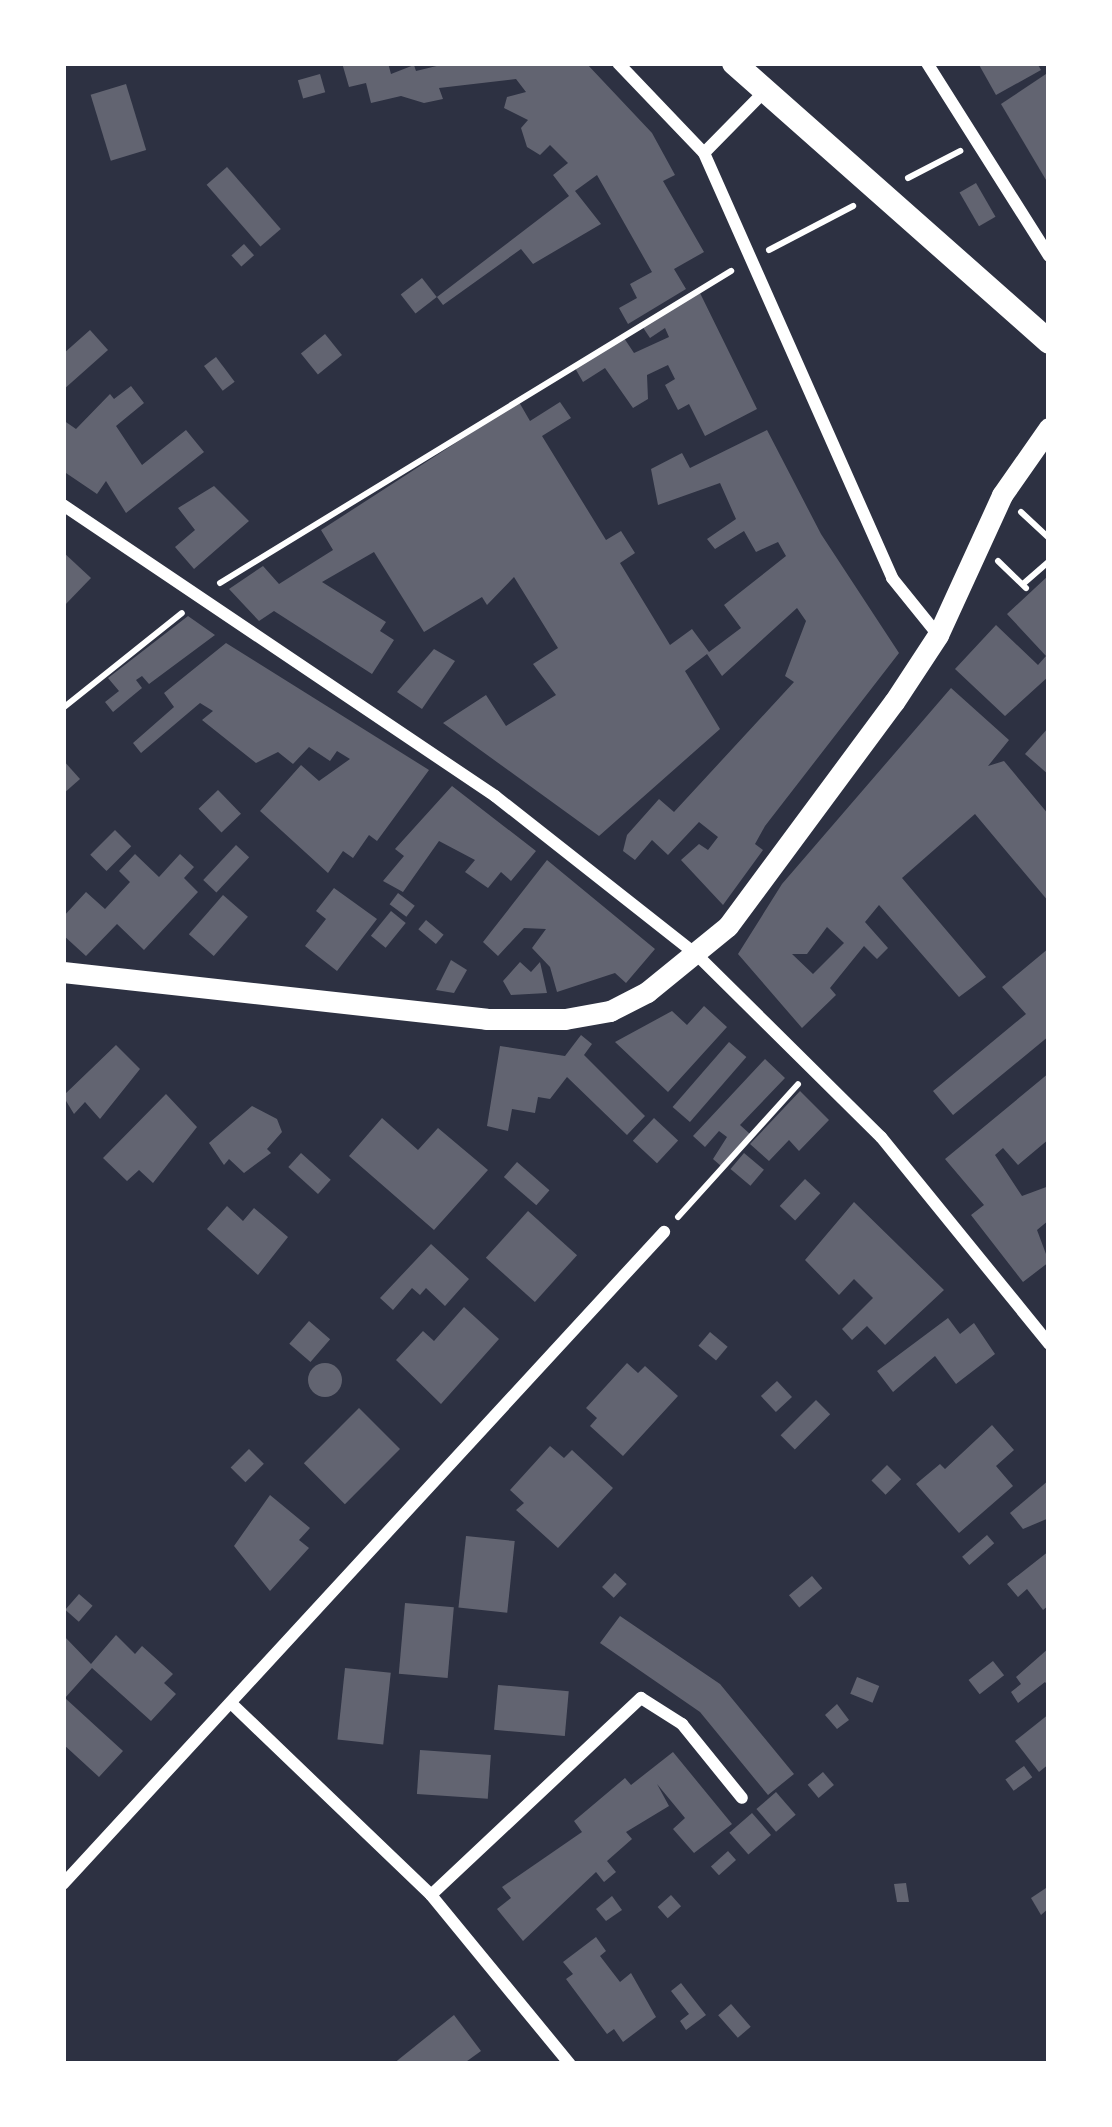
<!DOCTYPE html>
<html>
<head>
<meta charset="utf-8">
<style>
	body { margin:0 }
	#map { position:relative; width:1112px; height:2127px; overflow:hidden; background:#2d3142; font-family:Manrope,sans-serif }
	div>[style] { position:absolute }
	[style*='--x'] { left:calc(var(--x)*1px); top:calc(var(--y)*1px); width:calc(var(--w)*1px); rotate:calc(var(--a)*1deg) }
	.building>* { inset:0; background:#626471; transform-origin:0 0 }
	.round { border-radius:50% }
	.path>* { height:6px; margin:-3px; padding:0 3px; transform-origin:3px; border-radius:3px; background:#fff }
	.minor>* { height:12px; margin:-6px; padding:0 6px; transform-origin:6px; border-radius:6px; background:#fff }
	.tertiary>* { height:21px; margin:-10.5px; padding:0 10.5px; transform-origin:10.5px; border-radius:10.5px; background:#fff }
	.secondary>* { height:24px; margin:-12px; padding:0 12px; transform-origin:12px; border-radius:12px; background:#fff }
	span { translate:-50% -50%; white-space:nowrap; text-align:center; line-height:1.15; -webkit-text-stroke:12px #fff; paint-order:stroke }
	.frame { position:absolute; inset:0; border:66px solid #fff; pointer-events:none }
</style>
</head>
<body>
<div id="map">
	<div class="building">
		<i style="clip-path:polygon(342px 63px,388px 63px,391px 74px,414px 65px,416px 71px,449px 63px,586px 63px,652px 133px,675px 175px,663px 181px,704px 252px,674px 269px,686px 289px,628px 324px,619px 308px,637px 298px,630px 284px,652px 272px,597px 175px,575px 191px,601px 224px,533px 264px,521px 249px,443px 305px,437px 297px,569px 196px,553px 175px,568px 163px,550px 145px,540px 155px,527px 147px,521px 128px,528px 120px,504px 108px,507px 97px,526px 92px,516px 79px,439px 88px,443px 99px,424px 103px,401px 96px,371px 103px,366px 83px,349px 87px)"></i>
		<i style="clip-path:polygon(978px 63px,1037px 63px,1041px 70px,996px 95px)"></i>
		<i style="clip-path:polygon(1049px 72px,1049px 185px,1001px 104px)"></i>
		<i style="left:320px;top:74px;width:19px;height:23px;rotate:74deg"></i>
		<i style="left:126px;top:84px;width:69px;height:37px;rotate:73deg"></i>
		<i style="left:227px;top:167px;width:82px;height:27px;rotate:49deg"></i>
		<i style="left:976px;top:183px;width:39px;height:19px;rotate:60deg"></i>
		<i style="left:244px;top:244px;width:15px;height:17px;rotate:48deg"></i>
		<i style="left:422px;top:278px;width:24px;height:27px;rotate:52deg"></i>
		<i style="clip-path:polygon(700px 293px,757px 409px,705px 436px,689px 404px,678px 410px,665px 385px,675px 379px,668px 365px,647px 375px,648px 399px,633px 408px,605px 368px,583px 382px,575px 368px,624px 338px,634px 353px,669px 337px,665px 328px,650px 338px,642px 326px)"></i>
		<i style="clip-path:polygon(90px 330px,108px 350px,63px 390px,63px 354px)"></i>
		<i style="left:325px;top:334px;width:27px;height:31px;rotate:51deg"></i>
		<i style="left:216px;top:357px;width:31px;height:15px;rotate:53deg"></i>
		<i style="clip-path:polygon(131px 386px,144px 403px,116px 426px,142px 465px,186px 430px,204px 452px,126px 513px,106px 481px,97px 494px,63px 471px,63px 420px,76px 429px,110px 394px,114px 399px)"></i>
		<i style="clip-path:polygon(519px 402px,530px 421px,560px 402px,571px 418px,542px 436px,606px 540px,621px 531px,635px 553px,620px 563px,670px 645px,692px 629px,709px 652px,741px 628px,724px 605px,786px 556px,778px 542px,756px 552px,744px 531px,715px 549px,707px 539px,736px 519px,720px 483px,658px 505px,651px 469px,682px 453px,690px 468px,767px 430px,821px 534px,899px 653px,765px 826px,755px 844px,763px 850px,723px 905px,681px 860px,699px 844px,708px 850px,718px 837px,699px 822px,668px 855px,652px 840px,635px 860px,623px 851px,627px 835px,659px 799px,674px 812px,794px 682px,785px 676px,806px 621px,797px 608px,722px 676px,707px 654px,685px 671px,720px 729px,599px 836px,443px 723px,486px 695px,506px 726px,556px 695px,533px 664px,558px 648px,514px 577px,487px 605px,482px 597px,424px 632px,374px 552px,322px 582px,386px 622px,380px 631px,394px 640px,372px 674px,274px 611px,259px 621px,229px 589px,263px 566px,279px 584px,333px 550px,321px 530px)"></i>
		<i style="clip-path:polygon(214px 486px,249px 521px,194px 569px,175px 547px,195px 530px,178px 508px)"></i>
		<i style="clip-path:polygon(63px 552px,91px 578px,63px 607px)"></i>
		<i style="clip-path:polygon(1049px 575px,1049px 676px,1005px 716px,955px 669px,996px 625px,1038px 665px,1046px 656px,1007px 614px)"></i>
		<i style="clip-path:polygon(188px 616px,215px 635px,149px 684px,142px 676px,136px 680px,142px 688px,113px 712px,105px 702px,119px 691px,108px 678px)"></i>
		<i style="clip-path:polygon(226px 643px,429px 770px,377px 841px,369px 835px,353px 858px,343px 851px,328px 873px,260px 811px,301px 765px,319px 781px,350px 759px,337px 751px,330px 761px,309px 747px,293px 764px,278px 752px,256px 763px,202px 720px,213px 711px,200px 703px,141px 753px,133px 743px,174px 707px,164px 693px)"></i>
		<i style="clip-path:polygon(434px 649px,455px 661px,422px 709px,397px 692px)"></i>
		<i style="clip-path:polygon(evenodd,951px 688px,1009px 740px,988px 766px,1004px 761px,1049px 815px,1049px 902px,975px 814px,902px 878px,986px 977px,959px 997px,879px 905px,865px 922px,888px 948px,877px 959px,864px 946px,830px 988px,836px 995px,802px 1028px,738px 954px,782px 884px,951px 688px,827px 927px,844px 943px,813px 974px,792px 954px,807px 954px,827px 927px)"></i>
		<i style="clip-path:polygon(1049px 727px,1049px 775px,1025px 754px)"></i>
		<i style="clip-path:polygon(63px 760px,80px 779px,63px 794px)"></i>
		<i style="clip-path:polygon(452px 786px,536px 851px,511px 881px,501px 872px,488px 888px,465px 872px,475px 860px,439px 841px,403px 892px,383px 881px,404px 856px,395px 849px)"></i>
		<i style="left:218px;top:790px;width:33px;height:27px;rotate:46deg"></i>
		<i style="left:115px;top:830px;width:23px;height:35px;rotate:45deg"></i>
		<i style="left:236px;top:845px;width:18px;height:48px;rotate:43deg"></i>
		<i style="clip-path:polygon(135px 854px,159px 877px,180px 854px,194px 867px,184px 878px,198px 892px,144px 950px,117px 924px,86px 956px,63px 935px,63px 917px,86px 892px,105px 909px,130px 882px,119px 871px)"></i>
		<i style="clip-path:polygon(547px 860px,655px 949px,626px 983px,615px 973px,557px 992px,550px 967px,532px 948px,546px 929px,524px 928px,498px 956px,483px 942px)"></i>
		<i style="clip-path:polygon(334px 888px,377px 919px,337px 971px,305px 946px,326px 919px,316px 911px)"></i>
		<i style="left:398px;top:893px;width:21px;height:14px;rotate:37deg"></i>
		<i style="left:223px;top:895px;width:33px;height:52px;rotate:41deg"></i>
		<i style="left:391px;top:911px;width:19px;height:32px;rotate:39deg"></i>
		<i style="left:426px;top:920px;width:23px;height:12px;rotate:40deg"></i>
		<i style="clip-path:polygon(1049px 948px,1049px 1036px,953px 1115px,933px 1091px,1026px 1014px,1002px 987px)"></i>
		<i style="clip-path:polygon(451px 960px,467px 970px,454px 993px,436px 990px)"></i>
		<i style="clip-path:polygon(520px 962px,531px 972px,540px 962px,547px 993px,511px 995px,503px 981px)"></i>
		<i style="clip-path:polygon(704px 1006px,727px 1027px,668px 1092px,615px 1042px,672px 1011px,687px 1025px)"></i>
		<i style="clip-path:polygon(581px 1035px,592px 1044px,584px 1055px,645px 1116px,627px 1135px,567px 1077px,550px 1099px,538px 1097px,535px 1113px,512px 1109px,508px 1131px,487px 1126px,500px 1046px,565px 1056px)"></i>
		<i style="left:729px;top:1042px;width:23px;height:86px;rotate:41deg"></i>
		<i style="clip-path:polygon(116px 1045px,140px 1069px,100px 1119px,85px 1102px,74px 1114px,63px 1096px)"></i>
		<i style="clip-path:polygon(765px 1059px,785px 1078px,740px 1125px,750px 1134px,721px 1166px,713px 1159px,727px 1137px,719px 1131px,705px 1147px,693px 1136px)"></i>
		<i style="clip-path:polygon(1049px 1073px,1049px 1139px,1018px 1165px,1003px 1148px,995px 1155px,1022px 1196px,1049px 1186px,1049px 1220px,1037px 1230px,1049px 1262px,1023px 1282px,971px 1215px,984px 1205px,945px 1159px)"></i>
		<i style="clip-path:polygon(800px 1091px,829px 1120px,799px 1151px,789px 1140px,769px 1161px,750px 1144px)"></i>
		<i style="clip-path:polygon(166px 1094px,197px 1127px,153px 1183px,139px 1170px,127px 1181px,103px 1158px)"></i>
		<i style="clip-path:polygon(252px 1106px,277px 1119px,282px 1132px,267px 1149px,271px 1153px,244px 1173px,229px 1159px,224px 1165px,209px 1143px)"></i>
		<i style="clip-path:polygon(382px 1118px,418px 1150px,438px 1128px,488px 1170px,434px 1230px,349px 1156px)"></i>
		<i style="left:654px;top:1118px;width:33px;height:31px;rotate:43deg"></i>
		<i style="left:301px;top:1153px;width:40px;height:19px;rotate:42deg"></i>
		<i style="left:744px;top:1153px;width:26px;height:21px;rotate:40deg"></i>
		<i style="left:517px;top:1162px;width:43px;height:20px;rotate:41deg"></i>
		<i style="left:805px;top:1179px;width:21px;height:37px;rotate:43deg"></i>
		<i style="clip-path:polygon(854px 1202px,944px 1290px,885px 1345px,867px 1326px,852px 1340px,842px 1329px,873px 1298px,854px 1279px,839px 1295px,805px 1260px)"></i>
		<i style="clip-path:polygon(227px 1206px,243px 1221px,254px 1208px,288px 1237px,258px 1275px,207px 1229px)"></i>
		<i style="left:528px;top:1211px;width:66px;height:63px;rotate:42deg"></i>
		<i style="clip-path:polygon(431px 1244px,469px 1279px,445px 1306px,426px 1288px,420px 1295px,412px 1288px,393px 1310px,380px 1298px)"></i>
		<i style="clip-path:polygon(464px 1307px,499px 1339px,441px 1404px,396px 1360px,423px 1331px,434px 1341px)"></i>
		<i style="clip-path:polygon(948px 1318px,960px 1334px,974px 1323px,995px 1354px,956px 1384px,935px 1356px,893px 1392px,877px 1371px)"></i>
		<i style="left:309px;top:1321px;width:28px;height:30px;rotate:41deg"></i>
		<i style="left:710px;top:1332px;width:23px;height:18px;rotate:40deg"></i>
		<i style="clip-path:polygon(627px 1363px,638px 1373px,645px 1366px,678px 1396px,623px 1456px,590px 1426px,597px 1418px,586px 1408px)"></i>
		<i class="round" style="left:308px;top:1363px;width:34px;height:34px"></i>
		<i style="left:777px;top:1381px;width:22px;height:22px;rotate:47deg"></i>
		<i style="left:816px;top:1400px;width:20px;height:50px;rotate:45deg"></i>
		<i style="left:359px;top:1408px;width:58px;height:78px;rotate:45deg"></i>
		<i style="clip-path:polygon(992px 1425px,1014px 1450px,996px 1466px,1013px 1486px,959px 1533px,916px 1484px,940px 1464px,945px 1469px)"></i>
		<i style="clip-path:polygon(550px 1446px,564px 1458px,572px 1450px,613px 1488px,558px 1548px,516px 1510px,524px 1503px,510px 1490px)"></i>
		<i style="left:249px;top:1449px;width:21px;height:26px;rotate:45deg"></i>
		<i style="left:887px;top:1465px;width:20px;height:22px;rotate:45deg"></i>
		<i style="clip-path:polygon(1049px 1480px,1049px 1518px,1023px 1529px,1010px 1513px)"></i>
		<i style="clip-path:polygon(270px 1495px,310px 1528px,299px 1540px,309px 1548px,270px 1591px,234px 1546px)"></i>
		<i style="left:987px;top:1535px;width:11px;height:33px;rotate:49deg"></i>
		<i style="left:466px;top:1536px;width:49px;height:72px;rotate:6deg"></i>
		<i style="clip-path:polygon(1049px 1551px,1049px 1605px,1043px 1610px,1027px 1589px,1018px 1597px,1007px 1584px)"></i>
		<i style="left:615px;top:1573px;width:16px;height:19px;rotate:43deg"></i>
		<i style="left:812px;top:1576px;width:16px;height:30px;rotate:50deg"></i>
		<i style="left:79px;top:1594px;width:18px;height:21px;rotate:41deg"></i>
		<i style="left:405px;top:1603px;width:49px;height:71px;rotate:5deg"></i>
		<i style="clip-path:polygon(620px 1616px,720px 1684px,794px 1774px,768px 1795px,700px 1712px,600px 1643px)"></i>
		<i style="clip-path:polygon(63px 1635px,91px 1664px,116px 1635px,135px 1654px,142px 1646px,173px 1674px,164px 1683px,176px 1694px,151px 1721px,92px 1668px,65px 1698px,123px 1751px,99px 1777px,63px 1744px)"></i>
		<i style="clip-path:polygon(1049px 1648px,1049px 1687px,1045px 1682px,1018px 1703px,1011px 1692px,1021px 1684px,1016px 1677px)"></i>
		<i style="left:993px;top:1661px;width:18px;height:31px;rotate:52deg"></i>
		<i style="left:345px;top:1668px;width:46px;height:72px;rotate:6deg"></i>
		<i style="left:857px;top:1677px;width:24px;height:18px;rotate:22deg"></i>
		<i style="left:498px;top:1685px;width:71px;height:45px;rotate:5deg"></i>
		<i style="clip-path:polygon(837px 1704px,849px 1720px,837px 1729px,825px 1715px)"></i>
		<i style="clip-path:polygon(1049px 1714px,1049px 1764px,1039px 1772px,1015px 1741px)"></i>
		<i style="left:420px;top:1750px;width:71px;height:44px;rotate:4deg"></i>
		<i style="clip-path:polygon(673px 1752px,732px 1824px,694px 1853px,673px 1829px,685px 1818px,657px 1784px,669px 1806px,626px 1832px,632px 1839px,607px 1861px,616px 1872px,604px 1882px,596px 1872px,523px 1941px,497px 1909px,511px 1898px,502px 1887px,582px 1832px,574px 1821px,625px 1778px,631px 1785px)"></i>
		<i style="left:1024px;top:1766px;width:14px;height:23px;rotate:54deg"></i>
		<i style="left:823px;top:1772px;width:17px;height:20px;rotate:50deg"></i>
		<i style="left:776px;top:1792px;width:30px;height:26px;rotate:49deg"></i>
		<i style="left:752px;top:1813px;width:29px;height:30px;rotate:49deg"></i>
		<i style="left:728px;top:1851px;width:12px;height:23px;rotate:48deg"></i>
		<i style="clip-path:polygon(906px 1883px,909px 1902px,897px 1902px,894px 1884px)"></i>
		<i style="clip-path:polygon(1049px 1886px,1049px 1908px,1041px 1915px,1031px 1898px)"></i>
		<i style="left:671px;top:1895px;width:15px;height:18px;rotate:48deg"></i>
		<i style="clip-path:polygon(612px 1896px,622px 1910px,606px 1921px,596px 1909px)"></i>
		<i style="clip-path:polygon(596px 1937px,606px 1951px,600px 1956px,620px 1982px,631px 1973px,656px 2017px,623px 2042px,614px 2029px,607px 2034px,566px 1979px,573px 1974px,563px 1962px)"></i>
		<i style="clip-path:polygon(681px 1983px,706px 2015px,686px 2030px,680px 2021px,689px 2014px,671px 1991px)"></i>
		<i style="left:731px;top:2004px;width:30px;height:17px;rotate:49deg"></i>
		<i style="clip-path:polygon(454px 2015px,481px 2051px,463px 2064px,393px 2064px)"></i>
	</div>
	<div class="path">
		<i style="--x:908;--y:178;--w:59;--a:-27.4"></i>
		<i style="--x:769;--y:250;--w:95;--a:-27.6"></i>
		<i style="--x:1021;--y:512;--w:38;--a:43"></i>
		<i style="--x:998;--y:561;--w:39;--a:44"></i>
		<i style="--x:220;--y:583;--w:599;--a:-31.41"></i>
		<i style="--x:1023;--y:584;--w:35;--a:-41"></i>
		<i style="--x:63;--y:708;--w:152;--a:-38.6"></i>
		<i style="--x:678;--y:1217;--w:179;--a:-47.9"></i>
	</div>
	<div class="minor">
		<i style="--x:618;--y:63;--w:124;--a:46.3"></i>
		<i style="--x:704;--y:153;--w:465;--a:66.1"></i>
		<i style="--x:892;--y:578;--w:73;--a:51.1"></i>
		<i style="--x:927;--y:63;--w:228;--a:57.7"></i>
		<i style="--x:704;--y:153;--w:87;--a:-45.5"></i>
		<i style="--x:63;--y:505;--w:521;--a:33.96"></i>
		<i style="--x:495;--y:796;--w:257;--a:38.2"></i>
		<i style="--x:697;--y:955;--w:259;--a:44.7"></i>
		<i style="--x:881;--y:1137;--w:267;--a:50.9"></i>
		<i style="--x:234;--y:1706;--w:273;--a:43.8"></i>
		<i style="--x:431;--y:1895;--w:219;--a:50.6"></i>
		<i style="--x:63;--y:1884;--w:887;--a:-47.33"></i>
		<i style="--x:431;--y:1895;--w:288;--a:-43.2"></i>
		<i style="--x:641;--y:1698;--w:49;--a:32.4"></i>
		<i style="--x:682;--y:1724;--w:95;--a:51"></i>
	</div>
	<div class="tertiary">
		<i style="--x:63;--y:972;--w:426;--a:6.3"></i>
		<i style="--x:486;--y:1019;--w:79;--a:0"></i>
		<i style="--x:565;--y:1019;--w:46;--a:-10.1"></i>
		<i style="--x:610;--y:1011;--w:42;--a:-27.2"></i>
		<i style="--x:647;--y:992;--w:104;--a:-39.2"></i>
		<i style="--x:728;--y:926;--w:279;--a:-53.5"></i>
		<i style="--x:894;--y:702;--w:80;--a:-56.7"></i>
		<i style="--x:938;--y:635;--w:154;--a:-65.4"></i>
		<i style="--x:1002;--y:495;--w:82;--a:-55"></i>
	</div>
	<div class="secondary">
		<i style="--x:734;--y:63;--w:421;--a:41.5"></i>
	</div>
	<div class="frame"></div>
</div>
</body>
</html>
